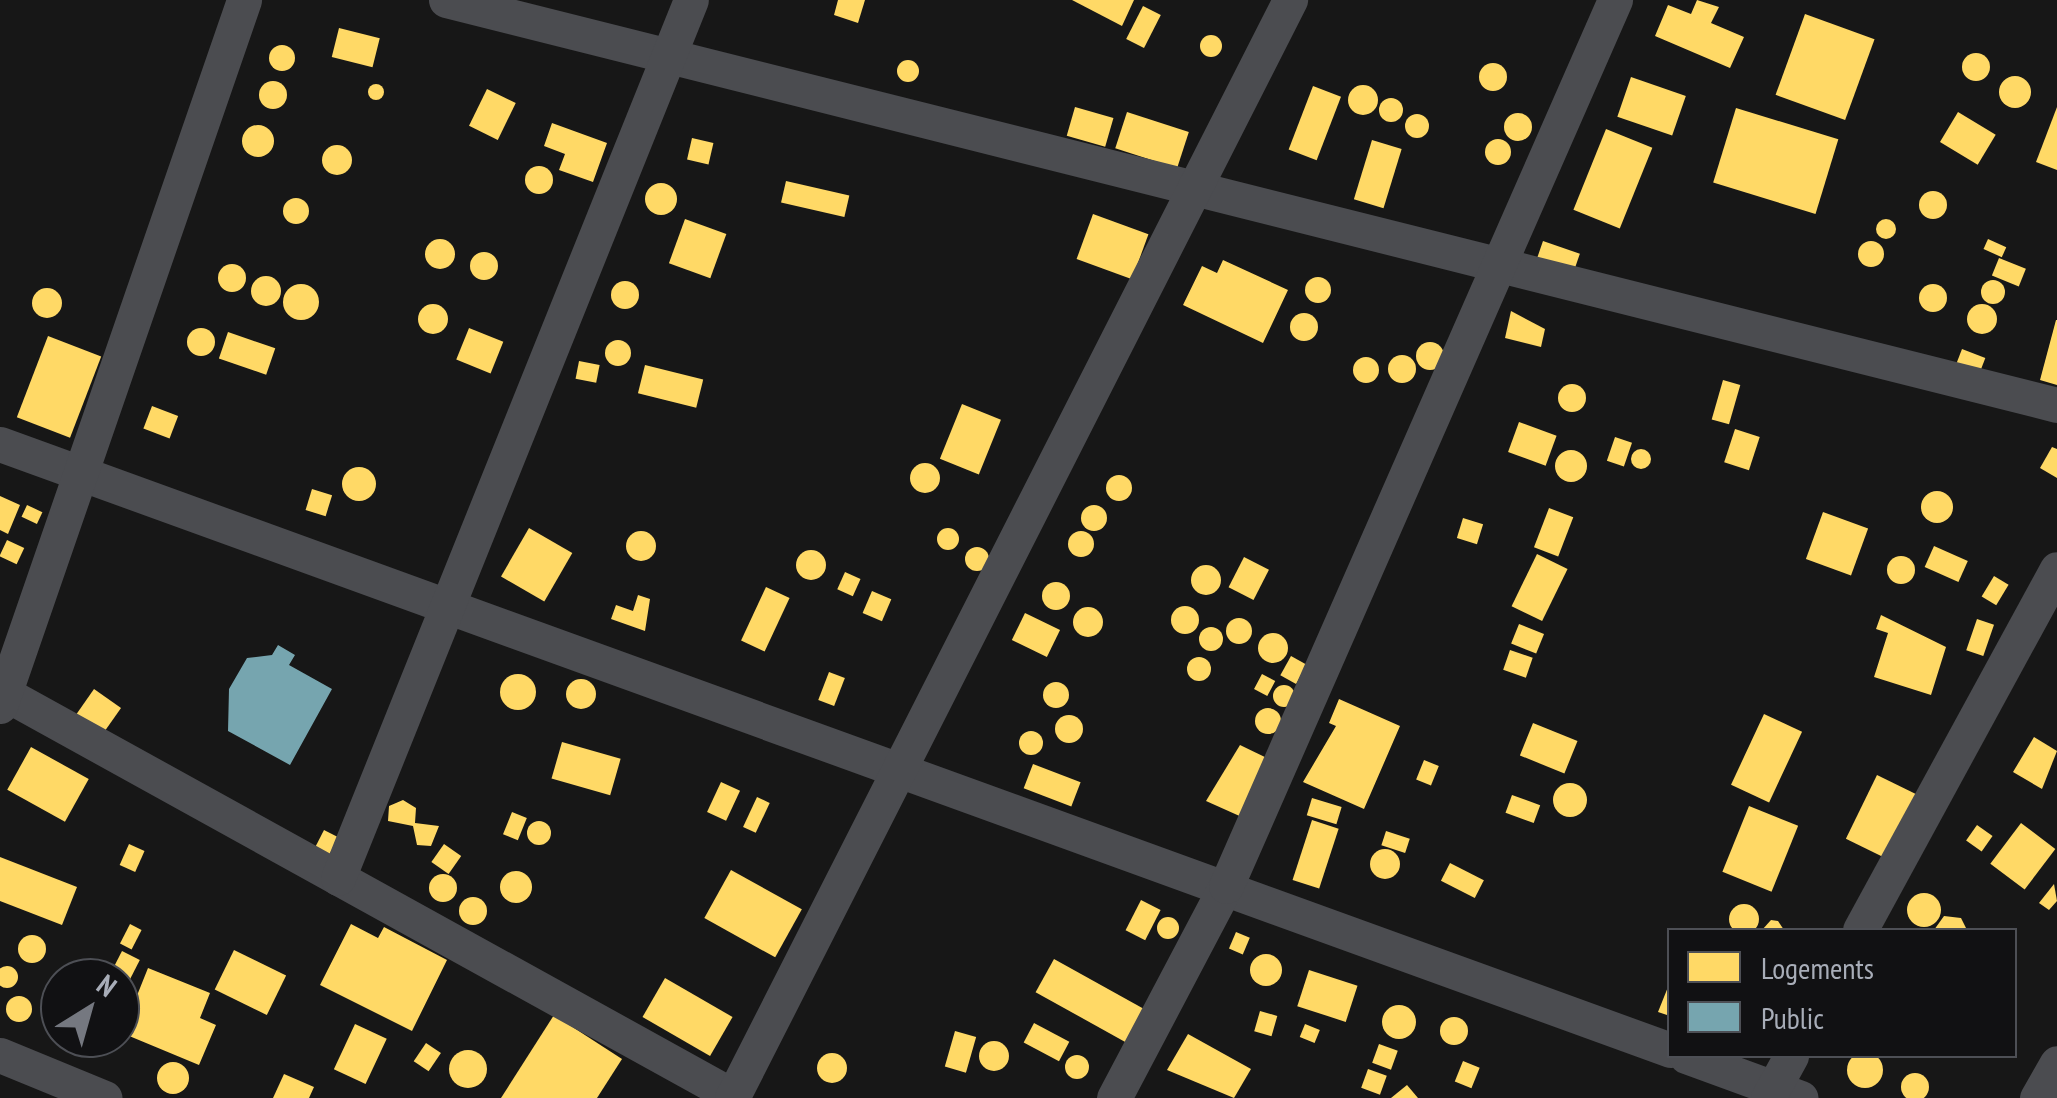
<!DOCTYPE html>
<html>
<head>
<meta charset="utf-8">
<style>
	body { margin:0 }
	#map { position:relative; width:2057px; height:1098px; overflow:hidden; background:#171717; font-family:"PT Sans Narrow",sans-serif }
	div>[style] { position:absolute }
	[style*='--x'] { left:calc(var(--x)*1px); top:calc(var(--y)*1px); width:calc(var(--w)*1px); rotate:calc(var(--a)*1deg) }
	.homes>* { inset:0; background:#ffd966; transform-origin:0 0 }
	.round { border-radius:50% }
	.public>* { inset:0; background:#76a5af }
	.street>* { height:35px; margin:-17.5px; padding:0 17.5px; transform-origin:17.5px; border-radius:17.5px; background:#4b4c50 }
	span { translate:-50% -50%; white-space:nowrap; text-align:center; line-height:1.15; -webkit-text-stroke:10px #111113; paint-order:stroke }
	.legend { position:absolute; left:1667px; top:928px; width:350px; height:130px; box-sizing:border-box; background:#111113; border:2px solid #4d4f55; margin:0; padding:12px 18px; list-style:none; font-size:30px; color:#a8adb8 }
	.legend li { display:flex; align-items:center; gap:20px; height:50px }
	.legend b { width:50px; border:2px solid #4d4f55 }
	.north { position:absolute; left:40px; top:958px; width:100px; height:100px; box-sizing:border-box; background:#111113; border:2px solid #4d4f55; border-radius:50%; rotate:37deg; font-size:28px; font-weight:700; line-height:40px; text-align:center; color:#a8adb8 }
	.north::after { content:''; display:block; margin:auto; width:35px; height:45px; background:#757880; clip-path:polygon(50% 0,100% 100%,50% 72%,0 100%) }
</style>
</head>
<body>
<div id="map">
	<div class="homes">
		<i style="clip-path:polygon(838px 0,865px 0,858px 23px,834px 15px)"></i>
		<i style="clip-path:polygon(1072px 0,1134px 0,1122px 26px)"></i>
		<i style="clip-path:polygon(1697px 0,1719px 7px,1711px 23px,1744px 37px,1730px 68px,1655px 36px,1668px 5px,1691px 14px)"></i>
		<i style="left:1143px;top:6px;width:20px;height:37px;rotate:27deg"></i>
		<i style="left:1805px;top:14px;width:74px;height:86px;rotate:20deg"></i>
		<i style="left:339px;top:28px;width:42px;height:30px;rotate:14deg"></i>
		<i class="round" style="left:1200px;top:35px;width:22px;height:22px"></i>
		<i class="round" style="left:269px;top:45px;width:26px;height:26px"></i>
		<i class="round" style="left:1962px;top:53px;width:28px;height:28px"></i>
		<i class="round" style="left:897px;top:60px;width:22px;height:22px"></i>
		<i class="round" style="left:1479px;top:63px;width:28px;height:28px"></i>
		<i class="round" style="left:1999px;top:76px;width:32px;height:32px"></i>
		<i style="left:1631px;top:77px;width:58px;height:42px;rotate:19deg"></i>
		<i class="round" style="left:259px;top:81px;width:28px;height:28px"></i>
		<i class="round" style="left:368px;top:84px;width:16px;height:16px"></i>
		<i class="round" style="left:1348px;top:85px;width:30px;height:30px"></i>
		<i style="left:1313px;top:86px;width:30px;height:68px;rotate:21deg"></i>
		<i style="left:487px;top:89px;width:32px;height:41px;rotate:26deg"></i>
		<i class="round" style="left:1379px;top:98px;width:24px;height:24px"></i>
		<i style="left:1075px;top:107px;width:40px;height:30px;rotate:16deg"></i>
		<i style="clip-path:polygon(2057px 107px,2057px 170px,2036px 162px)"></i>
		<i style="left:1736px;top:108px;width:107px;height:78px;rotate:17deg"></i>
		<i style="left:1127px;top:112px;width:65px;height:38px;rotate:18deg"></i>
		<i style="left:1958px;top:112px;width:44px;height:35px;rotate:31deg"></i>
		<i class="round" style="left:1504px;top:113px;width:28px;height:28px"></i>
		<i class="round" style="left:1405px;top:114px;width:24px;height:24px"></i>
		<i style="clip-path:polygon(552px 123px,607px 143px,593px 182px,559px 170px,565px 154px,544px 146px)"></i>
		<i class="round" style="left:242px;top:125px;width:32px;height:32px"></i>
		<i style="left:1606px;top:129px;width:50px;height:87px;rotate:22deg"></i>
		<i style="left:692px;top:138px;width:22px;height:22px;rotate:13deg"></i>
		<i class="round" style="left:1485px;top:139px;width:26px;height:26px"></i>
		<i style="left:1372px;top:140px;width:31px;height:62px;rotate:17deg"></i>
		<i class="round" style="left:322px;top:145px;width:30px;height:30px"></i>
		<i class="round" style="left:525px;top:166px;width:28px;height:28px"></i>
		<i style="left:786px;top:181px;width:65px;height:22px;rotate:13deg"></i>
		<i class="round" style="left:645px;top:183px;width:32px;height:32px"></i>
		<i class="round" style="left:1919px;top:191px;width:28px;height:28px"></i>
		<i class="round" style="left:283px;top:198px;width:26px;height:26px"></i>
		<i style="left:1093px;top:214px;width:59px;height:48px;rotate:20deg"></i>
		<i class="round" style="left:1876px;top:219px;width:20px;height:20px"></i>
		<i style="left:685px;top:219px;width:44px;height:47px;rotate:20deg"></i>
		<i style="left:1988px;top:239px;width:20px;height:11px;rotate:24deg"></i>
		<i class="round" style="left:425px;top:239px;width:30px;height:30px"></i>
		<i class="round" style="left:1858px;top:241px;width:26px;height:26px"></i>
		<i style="left:1543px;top:241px;width:39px;height:24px;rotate:19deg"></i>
		<i class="round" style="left:470px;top:252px;width:28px;height:28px"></i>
		<i style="left:1999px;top:258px;width:29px;height:19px;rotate:22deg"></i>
		<i style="clip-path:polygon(1223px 260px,1288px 290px,1263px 343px,1183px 305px,1202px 266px,1217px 273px)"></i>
		<i class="round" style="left:218px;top:264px;width:28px;height:28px"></i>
		<i class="round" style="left:251px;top:276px;width:30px;height:30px"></i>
		<i class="round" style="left:1305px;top:277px;width:26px;height:26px"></i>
		<i class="round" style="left:1981px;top:280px;width:24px;height:24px"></i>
		<i class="round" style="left:611px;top:281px;width:28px;height:28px"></i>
		<i class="round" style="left:283px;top:284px;width:36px;height:36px"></i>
		<i class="round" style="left:1919px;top:284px;width:28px;height:28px"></i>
		<i class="round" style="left:32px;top:288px;width:30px;height:30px"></i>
		<i class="round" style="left:1967px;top:304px;width:30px;height:30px"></i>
		<i class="round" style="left:418px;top:304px;width:30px;height:30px"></i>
		<i style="clip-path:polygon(1511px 311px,1545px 329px,1541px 347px,1505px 338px)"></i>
		<i class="round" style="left:1290px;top:313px;width:28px;height:28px"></i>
		<i style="clip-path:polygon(2056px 320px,2057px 320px,2057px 385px,2040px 380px)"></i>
		<i style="left:469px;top:328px;width:37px;height:34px;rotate:22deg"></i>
		<i class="round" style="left:187px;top:328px;width:28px;height:28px"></i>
		<i style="left:228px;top:332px;width:50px;height:28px;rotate:19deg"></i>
		<i style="left:48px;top:336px;width:57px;height:87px;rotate:21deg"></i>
		<i class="round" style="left:605px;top:340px;width:26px;height:26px"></i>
		<i class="round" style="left:1416px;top:342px;width:28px;height:28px"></i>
		<i style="left:1962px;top:349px;width:25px;height:18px;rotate:21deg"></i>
		<i class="round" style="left:1388px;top:355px;width:28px;height:28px"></i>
		<i class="round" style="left:1353px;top:357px;width:26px;height:26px"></i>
		<i style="left:579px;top:361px;width:21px;height:18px;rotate:11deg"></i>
		<i style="left:645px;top:365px;width:60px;height:29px;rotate:14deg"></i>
		<i style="left:1723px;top:380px;width:18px;height:41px;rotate:16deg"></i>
		<i class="round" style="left:1558px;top:384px;width:28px;height:28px"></i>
		<i style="left:962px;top:404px;width:42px;height:59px;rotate:22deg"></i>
		<i style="left:152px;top:406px;width:28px;height:24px;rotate:21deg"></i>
		<i style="left:1519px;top:422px;width:40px;height:32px;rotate:20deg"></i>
		<i style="left:1735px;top:429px;width:26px;height:35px;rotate:18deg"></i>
		<i style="left:1615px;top:437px;width:18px;height:25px;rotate:19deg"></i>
		<i style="clip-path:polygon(2052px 447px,2057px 449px,2057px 478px,2040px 468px)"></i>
		<i class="round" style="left:1631px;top:449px;width:20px;height:20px"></i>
		<i class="round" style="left:1555px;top:450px;width:32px;height:32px"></i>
		<i class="round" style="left:910px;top:463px;width:30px;height:30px"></i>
		<i class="round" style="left:342px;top:467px;width:34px;height:34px"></i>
		<i class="round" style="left:1106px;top:475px;width:26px;height:26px"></i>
		<i style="left:312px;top:489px;width:21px;height:22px;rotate:17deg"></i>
		<i class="round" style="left:1921px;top:491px;width:32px;height:32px"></i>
		<i style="clip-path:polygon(0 496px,20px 505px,8px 534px,0 530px)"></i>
		<i class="round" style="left:1081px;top:505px;width:26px;height:26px"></i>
		<i style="left:27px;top:505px;width:17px;height:13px;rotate:25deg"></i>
		<i style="left:1549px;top:508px;width:26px;height:42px;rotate:21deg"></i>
		<i style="left:1823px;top:512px;width:48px;height:50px;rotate:20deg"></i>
		<i style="left:1463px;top:518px;width:21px;height:21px;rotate:17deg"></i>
		<i class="round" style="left:937px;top:528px;width:22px;height:22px"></i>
		<i style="left:529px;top:528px;width:50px;height:56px;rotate:30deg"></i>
		<i class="round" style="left:626px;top:531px;width:30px;height:30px"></i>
		<i class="round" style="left:1068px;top:531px;width:26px;height:26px"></i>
		<i style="left:7px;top:540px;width:19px;height:18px;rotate:25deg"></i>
		<i style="left:1934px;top:546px;width:37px;height:23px;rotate:24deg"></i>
		<i class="round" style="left:965px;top:547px;width:24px;height:24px"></i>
		<i class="round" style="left:796px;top:550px;width:30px;height:30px"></i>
		<i style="left:1537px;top:554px;width:34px;height:58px;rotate:26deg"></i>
		<i class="round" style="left:1887px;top:556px;width:28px;height:28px"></i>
		<i style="left:1244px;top:557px;width:28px;height:34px;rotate:27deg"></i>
		<i class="round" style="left:1191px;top:565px;width:30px;height:30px"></i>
		<i style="left:845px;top:572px;width:17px;height:19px;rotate:24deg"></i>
		<i style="left:1994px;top:576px;width:17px;height:24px;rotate:31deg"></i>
		<i class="round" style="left:1042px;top:582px;width:28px;height:28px"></i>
		<i style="left:766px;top:587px;width:26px;height:59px;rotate:25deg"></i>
		<i style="left:872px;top:591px;width:21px;height:24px;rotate:23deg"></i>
		<i style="clip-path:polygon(638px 595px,650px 599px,645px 631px,611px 619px,616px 605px,633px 611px)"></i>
		<i class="round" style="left:1171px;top:606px;width:28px;height:28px"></i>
		<i class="round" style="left:1073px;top:607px;width:30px;height:30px"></i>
		<i style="left:1025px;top:613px;width:39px;height:30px;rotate:26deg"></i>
		<i style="clip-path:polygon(1881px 615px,1946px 647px,1931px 695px,1874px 677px,1888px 633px,1876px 629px)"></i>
		<i class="round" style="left:1226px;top:618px;width:26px;height:26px"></i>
		<i style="left:1977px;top:619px;width:18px;height:33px;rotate:19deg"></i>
		<i style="left:1519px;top:624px;width:27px;height:21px;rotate:22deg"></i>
		<i class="round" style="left:1199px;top:627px;width:24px;height:24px"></i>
		<i class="round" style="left:1258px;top:633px;width:30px;height:30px"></i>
		<i style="left:1510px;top:650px;width:24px;height:21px;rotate:19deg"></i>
		<i style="left:1291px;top:656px;width:18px;height:22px;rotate:29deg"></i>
		<i class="round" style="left:1187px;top:657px;width:24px;height:24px"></i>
		<i style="left:829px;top:672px;width:17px;height:30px;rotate:21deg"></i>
		<i style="left:1262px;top:674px;width:15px;height:17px;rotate:28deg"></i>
		<i class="round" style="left:500px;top:674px;width:36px;height:36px"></i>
		<i class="round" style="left:566px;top:679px;width:30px;height:30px"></i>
		<i class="round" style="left:1043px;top:682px;width:26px;height:26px"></i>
		<i class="round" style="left:1273px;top:685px;width:22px;height:22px"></i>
		<i style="left:94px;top:689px;width:33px;height:35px;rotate:35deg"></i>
		<i style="clip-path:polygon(1339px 699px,1400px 726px,1364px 809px,1303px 782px,1336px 726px,1329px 723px)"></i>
		<i class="round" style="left:1255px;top:708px;width:26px;height:26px"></i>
		<i style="left:1764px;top:714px;width:42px;height:78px;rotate:25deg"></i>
		<i class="round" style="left:1055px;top:715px;width:28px;height:28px"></i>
		<i style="left:1533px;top:723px;width:48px;height:35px;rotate:22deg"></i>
		<i class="round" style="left:1019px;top:731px;width:24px;height:24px"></i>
		<i style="clip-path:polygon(2034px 737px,2057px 751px,2042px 789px,2013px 772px)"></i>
		<i style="left:562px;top:742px;width:61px;height:38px;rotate:16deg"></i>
		<i style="clip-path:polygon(1240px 745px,1271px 760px,1244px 818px,1206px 801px)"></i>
		<i style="left:31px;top:747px;width:66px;height:49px;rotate:29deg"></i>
		<i style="left:1424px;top:760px;width:16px;height:21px;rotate:22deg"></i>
		<i style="left:1033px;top:764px;width:51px;height:26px;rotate:21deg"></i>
		<i style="left:1877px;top:775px;width:46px;height:71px;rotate:26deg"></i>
		<i style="left:721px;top:782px;width:21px;height:33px;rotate:25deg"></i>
		<i class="round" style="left:1553px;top:783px;width:34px;height:34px"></i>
		<i style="left:1512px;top:795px;width:30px;height:19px;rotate:20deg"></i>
		<i style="left:757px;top:797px;width:14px;height:33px;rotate:25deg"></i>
		<i style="left:1312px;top:798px;width:31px;height:18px;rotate:17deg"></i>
		<i style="clip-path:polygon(403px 800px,416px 808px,415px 823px,439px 826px,431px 846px,417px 845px,413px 826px,388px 821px,389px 806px)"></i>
		<i style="left:1749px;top:806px;width:53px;height:71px;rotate:22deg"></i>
		<i style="left:512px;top:812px;width:16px;height:24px;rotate:22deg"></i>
		<i style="left:1312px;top:820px;width:28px;height:63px;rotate:18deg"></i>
		<i class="round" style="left:527px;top:821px;width:24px;height:24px"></i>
		<i style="left:2021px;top:823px;width:43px;height:51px;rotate:37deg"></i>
		<i style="left:1977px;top:825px;width:19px;height:19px;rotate:35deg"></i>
		<i style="left:324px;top:830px;width:16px;height:29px;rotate:27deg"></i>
		<i style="left:1386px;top:831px;width:25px;height:15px;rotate:18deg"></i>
		<i style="left:129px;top:844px;width:17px;height:23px;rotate:24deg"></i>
		<i style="left:444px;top:844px;width:21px;height:22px;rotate:35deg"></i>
		<i class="round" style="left:1370px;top:849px;width:30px;height:30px"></i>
		<i style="clip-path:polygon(0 857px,77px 887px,62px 925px,0 901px)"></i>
		<i style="left:1450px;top:863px;width:38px;height:20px;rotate:27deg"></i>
		<i style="left:731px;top:870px;width:81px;height:55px;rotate:29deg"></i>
		<i class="round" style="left:500px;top:871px;width:32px;height:32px"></i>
		<i class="round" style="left:429px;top:874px;width:28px;height:28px"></i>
		<i style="clip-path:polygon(2054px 884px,2057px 901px,2049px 910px,2039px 903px)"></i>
		<i class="round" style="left:1907px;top:893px;width:34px;height:34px"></i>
		<i class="round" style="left:459px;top:897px;width:28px;height:28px"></i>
		<i style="left:1141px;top:900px;width:22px;height:34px;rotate:27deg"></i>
		<i class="round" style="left:1729px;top:904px;width:30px;height:30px"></i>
		<i style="clip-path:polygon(1944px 916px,1961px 918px,1967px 930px,1934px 930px)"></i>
		<i class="round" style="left:1157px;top:917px;width:22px;height:22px"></i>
		<i style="clip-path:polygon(1771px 920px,1778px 921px,1784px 930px,1762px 930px)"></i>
		<i style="left:130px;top:924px;width:13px;height:22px;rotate:27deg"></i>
		<i style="clip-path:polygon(351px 924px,378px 938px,384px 927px,447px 960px,412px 1031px,320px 985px)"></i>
		<i style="left:1236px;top:932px;width:15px;height:18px;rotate:23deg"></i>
		<i class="round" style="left:18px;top:935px;width:28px;height:28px"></i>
		<i style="left:234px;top:950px;width:58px;height:44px;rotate:26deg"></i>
		<i style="left:122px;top:951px;width:20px;height:25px;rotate:27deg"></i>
		<i class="round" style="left:1250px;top:954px;width:32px;height:32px"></i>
		<i style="left:1054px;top:959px;width:104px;height:38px;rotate:29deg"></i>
		<i class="round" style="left:-4px;top:966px;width:22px;height:22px"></i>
		<i style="clip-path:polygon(148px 968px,210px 993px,200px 1018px,216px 1025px,199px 1065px,122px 1033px)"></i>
		<i style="left:1309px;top:970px;width:51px;height:38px;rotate:18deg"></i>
		<i style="left:665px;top:978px;width:78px;height:45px;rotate:30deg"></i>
		<i style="clip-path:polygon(1670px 982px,1670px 1016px,1658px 1012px)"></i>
		<i class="round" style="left:6px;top:996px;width:26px;height:26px"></i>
		<i class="round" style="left:1382px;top:1005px;width:34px;height:34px"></i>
		<i style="left:1260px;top:1011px;width:18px;height:21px;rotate:16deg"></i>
		<i style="clip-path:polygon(554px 1015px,622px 1059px,597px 1098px,501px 1098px)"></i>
		<i class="round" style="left:1440px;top:1017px;width:28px;height:28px"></i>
		<i style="left:1034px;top:1023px;width:40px;height:22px;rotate:28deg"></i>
		<i style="left:355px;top:1024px;width:35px;height:50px;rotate:25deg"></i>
		<i style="left:1305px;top:1024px;width:16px;height:14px;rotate:22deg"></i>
		<i style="left:955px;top:1031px;width:22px;height:37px;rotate:16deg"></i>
		<i style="clip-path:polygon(1188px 1034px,1251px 1069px,1234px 1098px,1167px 1070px)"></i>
		<i class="round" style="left:979px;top:1041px;width:30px;height:30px"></i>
		<i style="left:426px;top:1043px;width:18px;height:22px;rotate:34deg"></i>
		<i style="left:1379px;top:1044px;width:20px;height:20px;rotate:20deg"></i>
		<i class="round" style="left:449px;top:1050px;width:38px;height:38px"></i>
		<i class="round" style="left:1847px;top:1052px;width:36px;height:36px"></i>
		<i class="round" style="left:817px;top:1053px;width:30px;height:30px"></i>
		<i class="round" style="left:1065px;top:1055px;width:24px;height:24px"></i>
		<i style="left:1463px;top:1061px;width:18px;height:22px;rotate:22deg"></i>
		<i class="round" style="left:157px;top:1062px;width:32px;height:32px"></i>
		<i style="left:1368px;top:1069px;width:20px;height:20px;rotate:20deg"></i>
		<i class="round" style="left:1901px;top:1073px;width:28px;height:28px"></i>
		<i style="clip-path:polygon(284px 1074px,314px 1087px,309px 1098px,273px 1098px)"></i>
		<i style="clip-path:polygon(1407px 1085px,1418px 1098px,1391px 1098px)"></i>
	</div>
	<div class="public">
		<i style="clip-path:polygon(278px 645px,295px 655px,289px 665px,332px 689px,290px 765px,228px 731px,229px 689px,247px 658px,272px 655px)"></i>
	</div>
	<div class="street">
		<i style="--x:446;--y:0;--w:1661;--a:14.11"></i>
		<i style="--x:0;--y:444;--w:1777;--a:19.94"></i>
		<i style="--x:4;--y:693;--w:833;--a:28.93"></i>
		<i style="--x:0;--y:706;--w:747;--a:-70.93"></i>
		<i style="--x:338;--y:878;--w:946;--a:-68.1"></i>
		<i style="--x:1860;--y:930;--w:411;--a:-61.4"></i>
		<i style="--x:0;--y:1055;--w:113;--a:22.3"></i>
		<i style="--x:1686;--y:1056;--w:122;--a:20.1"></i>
		<i style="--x:732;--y:1098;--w:1232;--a:-63.06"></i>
		<i style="--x:1114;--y:1098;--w:240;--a:-62.2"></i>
		<i style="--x:1226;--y:886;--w:968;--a:-66.3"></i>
		<i style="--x:1768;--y:1098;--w:48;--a:-61.3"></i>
		<i style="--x:2037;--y:1098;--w:40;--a:-60.3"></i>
	</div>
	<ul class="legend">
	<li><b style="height:28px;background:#ffd966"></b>Logements</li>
	<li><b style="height:28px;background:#76a5af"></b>Public</li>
	</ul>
	<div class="north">N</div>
</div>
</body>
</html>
